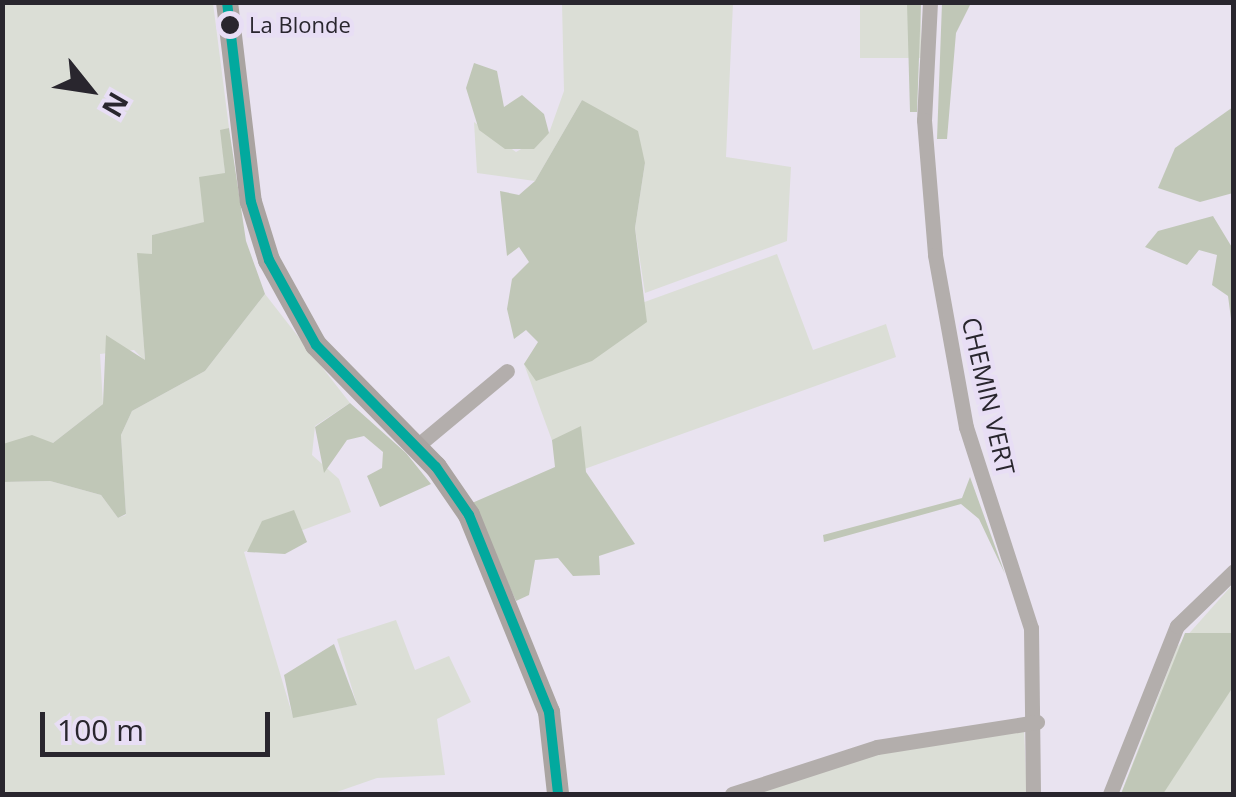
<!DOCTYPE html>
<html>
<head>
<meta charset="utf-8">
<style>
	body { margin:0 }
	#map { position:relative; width:1236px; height:797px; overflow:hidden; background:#e9e3f0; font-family:"Open Sans",sans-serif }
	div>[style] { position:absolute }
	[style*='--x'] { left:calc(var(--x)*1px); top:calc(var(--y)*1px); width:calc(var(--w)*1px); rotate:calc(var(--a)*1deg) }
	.green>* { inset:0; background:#dbded6; transform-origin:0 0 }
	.forest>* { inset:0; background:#c0c7b7 }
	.street>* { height:15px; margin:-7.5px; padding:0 7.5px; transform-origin:7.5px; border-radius:7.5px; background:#b3aeac }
	.secondary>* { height:22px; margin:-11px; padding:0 11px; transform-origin:11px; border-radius:11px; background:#aaa4a1 }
	.bus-1>* { height:10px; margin:-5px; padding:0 5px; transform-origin:5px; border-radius:5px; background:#02a99e }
	.dots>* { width:28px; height:28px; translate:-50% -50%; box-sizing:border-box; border:5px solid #e8def5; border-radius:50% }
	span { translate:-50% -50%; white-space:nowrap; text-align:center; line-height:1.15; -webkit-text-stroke:9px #e8def5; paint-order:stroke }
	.bus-label { font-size:22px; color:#29262e }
	.left { translate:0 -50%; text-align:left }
	.street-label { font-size:25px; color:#29262e }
	.frame { position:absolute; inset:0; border:5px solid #29262e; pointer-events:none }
	.north { position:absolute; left:40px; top:40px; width:100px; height:100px; -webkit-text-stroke:8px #e8def5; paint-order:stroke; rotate:120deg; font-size:28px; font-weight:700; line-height:40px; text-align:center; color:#29262e }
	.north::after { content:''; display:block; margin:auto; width:35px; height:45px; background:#29262e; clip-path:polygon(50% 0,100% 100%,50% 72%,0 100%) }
	.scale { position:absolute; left:40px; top:712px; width:230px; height:45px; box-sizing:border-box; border:5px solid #29262e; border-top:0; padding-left:12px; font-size:30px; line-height:35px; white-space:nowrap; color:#29262e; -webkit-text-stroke:8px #e8def5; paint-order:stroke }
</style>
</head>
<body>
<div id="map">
	<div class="green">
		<i style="clip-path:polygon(3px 3px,213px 3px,229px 128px,221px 131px,225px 173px,205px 222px,152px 235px,152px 255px,138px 254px,145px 361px,134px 350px,100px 354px,103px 404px,53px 443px,3px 444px)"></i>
		<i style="clip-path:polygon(562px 3px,733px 3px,726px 157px,791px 167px,787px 241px,645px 293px,635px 228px,645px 163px,582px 100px,535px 181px,477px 173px,474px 122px,516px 152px,549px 133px,564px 91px)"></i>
		<i style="left:860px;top:3px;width:61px;height:55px"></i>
		<i style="clip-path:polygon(777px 254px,813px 350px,886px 324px,896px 357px,565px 476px,524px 364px,545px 338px)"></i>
		<i style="clip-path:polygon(265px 294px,350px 403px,315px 426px,312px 455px,339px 479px,351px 512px,244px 552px,293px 717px,357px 705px,337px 639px,396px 620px,415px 670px,449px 656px,471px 702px,437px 719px,445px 775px,377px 778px,331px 794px,3px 794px,2px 482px,50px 481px,101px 495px,118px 518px,126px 515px,121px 435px,132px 411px,205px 371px)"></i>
		<i style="clip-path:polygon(1233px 584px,1233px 794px,1121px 794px,1177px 647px)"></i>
		<i style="clip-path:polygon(1024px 729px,1027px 794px,750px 794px,873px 754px)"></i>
	</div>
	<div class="forest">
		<i style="clip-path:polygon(907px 3px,921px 3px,917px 112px,910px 112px)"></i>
		<i style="clip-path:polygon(942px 3px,971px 3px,956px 33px,947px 139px,937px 139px)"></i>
		<i style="clip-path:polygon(474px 63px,497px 71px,504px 107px,522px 95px,544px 114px,549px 133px,534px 149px,505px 149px,479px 130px,466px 88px)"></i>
		<i style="clip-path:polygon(582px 100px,638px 131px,645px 163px,635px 228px,647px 322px,592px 361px,536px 381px,524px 364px,538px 342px,526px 330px,514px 339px,507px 309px,512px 279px,529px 262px,519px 247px,507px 256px,500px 191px,519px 195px,535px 181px)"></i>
		<i style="clip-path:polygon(1233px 107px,1233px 193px,1200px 202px,1158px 188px,1175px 148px)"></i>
		<i style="clip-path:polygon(229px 128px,246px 241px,265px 294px,205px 371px,132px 411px,121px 435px,126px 514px,118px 518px,101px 495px,50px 481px,3px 482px,3px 444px,32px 435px,53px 443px,103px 404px,106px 335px,145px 360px,137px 253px,152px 254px,152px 235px,204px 222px,199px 177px,225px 173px,220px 130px)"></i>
		<i style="clip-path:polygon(1213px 216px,1233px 249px,1233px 334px,1228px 296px,1212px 285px,1217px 255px,1199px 250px,1187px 265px,1145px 247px,1158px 231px)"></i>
		<i style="clip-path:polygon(350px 403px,406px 453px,431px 484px,380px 507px,367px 476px,382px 468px,383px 452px,364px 436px,347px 440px,324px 473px,315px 427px)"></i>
		<i style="clip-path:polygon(581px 426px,586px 472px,635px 544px,599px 556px,600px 575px,573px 576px,558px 558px,535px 560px,529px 595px,516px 601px,472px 503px,555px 467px,552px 440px)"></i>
		<i style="clip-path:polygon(970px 477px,1005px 574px,979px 519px,961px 504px,824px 542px,823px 535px,962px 498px)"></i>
		<i style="clip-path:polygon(294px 510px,307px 542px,285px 554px,247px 552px,262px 521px)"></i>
		<i style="clip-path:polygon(1185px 633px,1233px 633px,1233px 687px,1163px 794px,1121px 794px)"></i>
		<i style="clip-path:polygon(334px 644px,357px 705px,293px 718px,284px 675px)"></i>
	</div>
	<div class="street">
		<i style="--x:930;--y:2;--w:118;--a:92.9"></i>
		<i style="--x:924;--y:120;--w:135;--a:85.3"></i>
		<i style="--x:935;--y:255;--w:175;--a:79.8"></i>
		<i style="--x:966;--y:427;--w:211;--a:72.1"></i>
		<i style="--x:1031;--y:628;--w:166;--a:89.3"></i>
		<i style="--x:417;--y:446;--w:117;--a:-39.8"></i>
		<i style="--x:732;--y:794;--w:152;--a:-18"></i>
		<i style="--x:877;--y:747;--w:162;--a:-8.9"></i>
		<i style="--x:1110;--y:794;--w:181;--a:-68.3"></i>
		<i style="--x:1177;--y:626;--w:79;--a:-44"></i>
	</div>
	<div class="secondary">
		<i style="--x:227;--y:2;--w:201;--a:83.2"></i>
		<i style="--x:251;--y:202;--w:61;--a:72.8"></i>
		<i style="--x:269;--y:260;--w:97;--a:61.1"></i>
		<i style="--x:316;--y:345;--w:171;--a:45.5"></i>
		<i style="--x:436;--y:467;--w:58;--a:55.5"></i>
		<i style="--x:469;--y:515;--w:213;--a:67.9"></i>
		<i style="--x:549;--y:712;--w:82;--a:83.7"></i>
	</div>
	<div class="bus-1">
		<i style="--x:227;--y:2;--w:201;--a:83.2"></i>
		<i style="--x:251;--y:202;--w:61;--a:72.8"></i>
		<i style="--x:269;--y:260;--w:97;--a:61.1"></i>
		<i style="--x:316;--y:345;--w:171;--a:45.5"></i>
		<i style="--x:436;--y:467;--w:58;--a:55.5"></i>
		<i style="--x:469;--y:515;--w:213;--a:67.9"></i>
		<i style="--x:549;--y:712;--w:82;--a:83.7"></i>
	</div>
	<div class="dots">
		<i style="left:230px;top:25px;background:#29262e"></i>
	</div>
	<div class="bus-label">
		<span class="left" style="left:249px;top:25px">La Blonde</span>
	</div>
	<div class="street-label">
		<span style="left:989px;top:396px;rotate:77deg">CHEMIN VERT</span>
	</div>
	<div class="frame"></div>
	<div class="north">N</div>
	<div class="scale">100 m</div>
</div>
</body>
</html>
